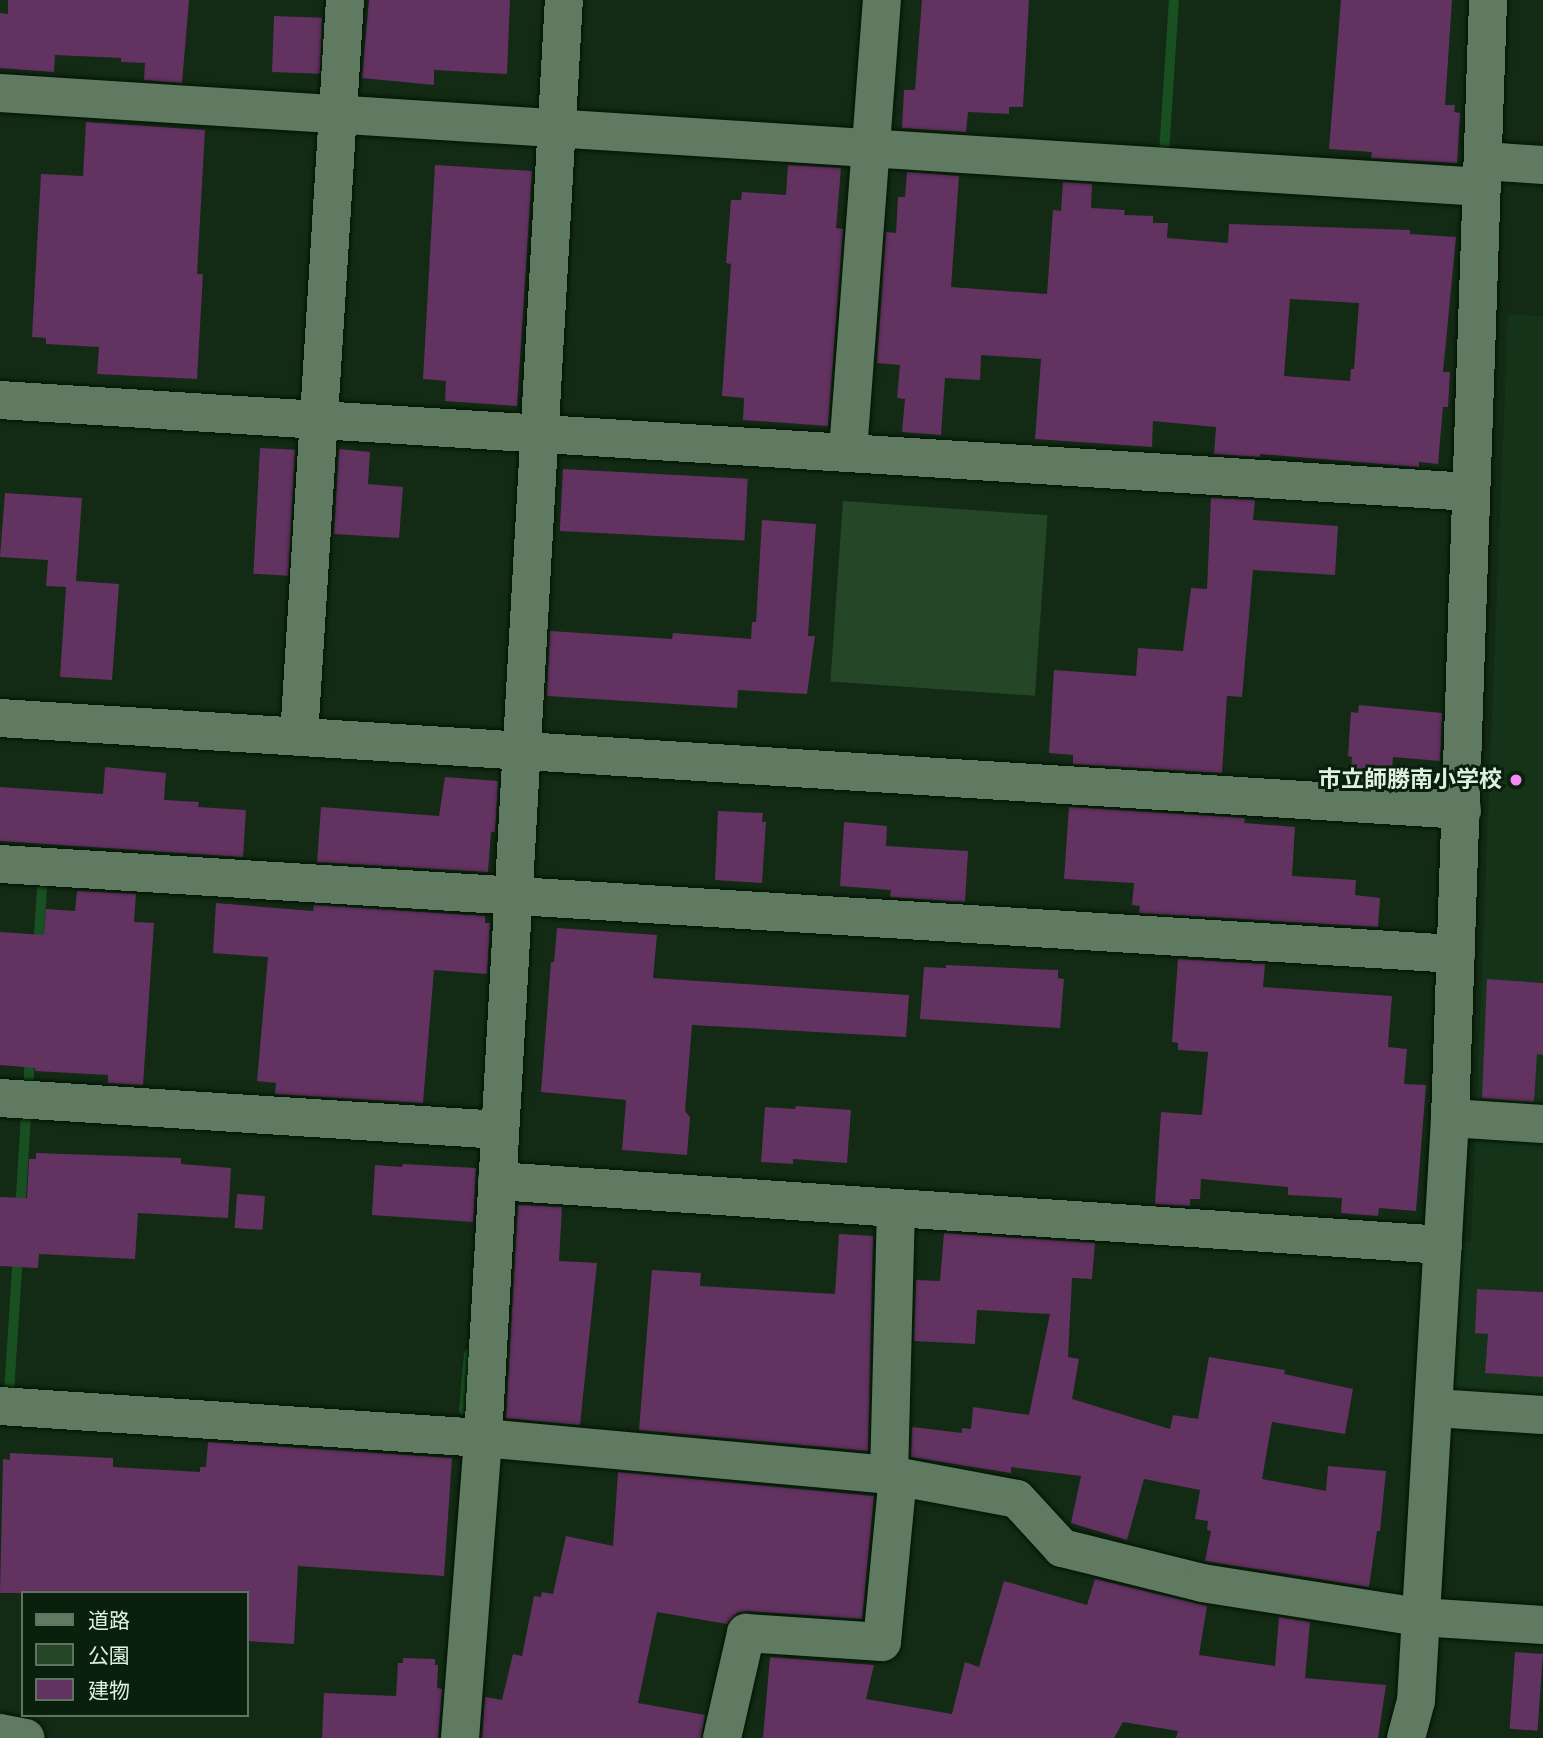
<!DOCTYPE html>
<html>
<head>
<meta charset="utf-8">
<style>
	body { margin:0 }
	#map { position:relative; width:1543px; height:1738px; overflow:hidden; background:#132a15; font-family:"Nunito Sans","Noto Sans JP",sans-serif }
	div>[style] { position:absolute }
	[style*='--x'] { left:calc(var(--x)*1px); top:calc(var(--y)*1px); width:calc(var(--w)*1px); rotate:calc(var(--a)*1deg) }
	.built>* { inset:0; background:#153318 }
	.green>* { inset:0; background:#254727; transform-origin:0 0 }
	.stream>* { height:10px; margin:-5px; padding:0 5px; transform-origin:5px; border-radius:5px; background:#195021 }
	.building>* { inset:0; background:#623261; transform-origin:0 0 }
	.roads { filter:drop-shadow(0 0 2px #001302) drop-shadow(0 0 2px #001302) }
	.street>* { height:38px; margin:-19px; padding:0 19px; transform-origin:19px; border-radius:19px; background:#607a61 }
	.dots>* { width:19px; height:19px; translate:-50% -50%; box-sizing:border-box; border:4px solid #09210c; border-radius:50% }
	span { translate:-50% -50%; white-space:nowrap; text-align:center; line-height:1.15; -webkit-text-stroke:6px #09210c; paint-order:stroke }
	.poi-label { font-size:23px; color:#e0efe0; font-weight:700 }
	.right { translate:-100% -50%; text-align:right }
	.legend { position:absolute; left:21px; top:1591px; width:228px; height:126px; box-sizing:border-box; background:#09210c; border:2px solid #5f7361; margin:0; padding:9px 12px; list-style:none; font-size:21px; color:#e0efe0 }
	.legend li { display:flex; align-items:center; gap:14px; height:35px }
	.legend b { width:35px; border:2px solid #5f7361 }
</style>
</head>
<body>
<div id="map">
	<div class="built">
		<i style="clip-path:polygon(1508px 314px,1543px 316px,1543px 1405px,1461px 1399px,1454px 1390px,1460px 1243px,1471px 1242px)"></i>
	</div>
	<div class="green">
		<i style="left:843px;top:501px;width:205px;height:181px;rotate:4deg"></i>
	</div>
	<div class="stream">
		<i style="--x:1156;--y:152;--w:8;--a:7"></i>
		<i style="--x:1164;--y:153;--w:153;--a:-86.3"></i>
		<i style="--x:38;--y:949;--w:75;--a:-86.2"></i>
		<i style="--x:28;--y:1092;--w:36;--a:-87"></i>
		<i style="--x:20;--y:1212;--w:98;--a:-86.5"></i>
		<i style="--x:9;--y:1393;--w:141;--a:-86.3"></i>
		<i style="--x:464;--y:1410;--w:56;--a:-84.9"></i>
	</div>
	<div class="building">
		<i style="clip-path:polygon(8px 0,189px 0,182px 83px,144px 80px,145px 63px,121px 62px,121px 58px,55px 55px,54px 72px,0 68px,0 13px,8px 14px)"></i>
		<i style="clip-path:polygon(369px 0,510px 0,507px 74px,434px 70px,434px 85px,362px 78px)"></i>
		<i style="clip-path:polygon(922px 0,1029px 0,1023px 107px,1009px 107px,1009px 114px,968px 112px,966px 132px,902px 128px,904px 90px,915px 90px)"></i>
		<i style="clip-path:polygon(1341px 0,1452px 0,1445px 105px,1455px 105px,1454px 112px,1460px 113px,1457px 163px,1371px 158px,1372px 152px,1329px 149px)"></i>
		<i style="left:274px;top:16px;width:48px;height:56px;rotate:2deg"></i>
		<i style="clip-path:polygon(86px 122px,205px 130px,197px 274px,203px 274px,197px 379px,97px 374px,99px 347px,46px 344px,46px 338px,32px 337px,41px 174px,83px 176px)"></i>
		<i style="clip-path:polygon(435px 165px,532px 171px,517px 406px,445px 401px,446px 381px,423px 379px)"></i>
		<i style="clip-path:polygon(788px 165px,841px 168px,836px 228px,843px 229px,828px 426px,743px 420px,744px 398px,722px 396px,731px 264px,726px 263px,731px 200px,741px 200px,742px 192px,786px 195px)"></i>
		<i style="clip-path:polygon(evenodd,907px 172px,959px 176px,951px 287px,1047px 294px,1053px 210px,1061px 211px,1063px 182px,1092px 184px,1091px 208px,1125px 210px,1124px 215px,1153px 216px,1153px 223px,1168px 223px,1167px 238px,1228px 243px,1229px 224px,1410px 230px,1410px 234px,1456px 237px,1443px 372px,1450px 372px,1448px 407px,1443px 407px,1438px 464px,1419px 462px,1419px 467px,1260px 454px,1260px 457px,1214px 454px,1216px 427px,1153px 421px,1152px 447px,1035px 439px,1041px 359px,981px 355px,980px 380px,945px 378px,941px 435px,902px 432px,905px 399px,897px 398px,900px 365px,877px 363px,886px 232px,896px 233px,898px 197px,905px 197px,907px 172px,1290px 299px,1359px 303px,1354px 369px,1351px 369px,1350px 381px,1284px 376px,1290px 299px)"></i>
		<i style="left:260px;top:448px;width:35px;height:126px;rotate:3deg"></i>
		<i style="clip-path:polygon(339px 449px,370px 452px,368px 484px,403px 487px,399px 538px,334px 534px)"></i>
		<i style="left:563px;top:469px;width:185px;height:62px;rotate:3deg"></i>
		<i style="clip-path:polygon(5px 493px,82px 498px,76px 581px,119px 584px,112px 680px,60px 677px,66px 587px,46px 586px,48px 560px,0 557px)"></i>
		<i style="clip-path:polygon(1211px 498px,1255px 500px,1253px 520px,1338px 526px,1335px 575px,1253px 570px,1242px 697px,1227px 696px,1222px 773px,1073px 764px,1073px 755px,1049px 753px,1054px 670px,1136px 676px,1138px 648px,1183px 651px,1191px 588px,1207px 589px)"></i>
		<i style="clip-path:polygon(762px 520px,816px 524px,808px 636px,815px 636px,807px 694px,738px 690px,737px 708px,547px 696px,550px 631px,672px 639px,673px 633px,751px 639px,752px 622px,756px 622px)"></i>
		<i style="clip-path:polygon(1359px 705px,1442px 713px,1440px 761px,1393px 757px,1391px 784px,1350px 781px,1352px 757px,1348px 756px,1351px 712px,1358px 713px)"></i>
		<i style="clip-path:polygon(105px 767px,166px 773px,164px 800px,199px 802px,198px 807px,246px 810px,243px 857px,0 841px,0 787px,103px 794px)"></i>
		<i style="clip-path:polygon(445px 777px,498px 781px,495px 832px,491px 832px,488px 872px,317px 862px,321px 807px,439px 816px)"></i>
		<i style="clip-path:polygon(1069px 807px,1245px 818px,1244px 823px,1295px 827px,1292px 876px,1356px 880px,1355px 895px,1380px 898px,1378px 927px,1139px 913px,1140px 906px,1132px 905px,1134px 883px,1064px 879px)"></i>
		<i style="clip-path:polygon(718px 811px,763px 813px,762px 822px,766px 822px,762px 883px,715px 880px)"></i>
		<i style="clip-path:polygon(844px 822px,887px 826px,886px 846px,968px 851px,965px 902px,890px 897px,891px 890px,840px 886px)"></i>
		<i style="clip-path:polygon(77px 891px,136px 894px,134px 922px,154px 923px,143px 1085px,108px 1083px,108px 1075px,35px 1071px,35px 1068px,0 1065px,0 932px,44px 935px,46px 909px,75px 911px)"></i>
		<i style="clip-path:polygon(216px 903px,313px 911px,314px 905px,485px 916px,485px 923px,490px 923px,487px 974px,434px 970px,423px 1103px,275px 1094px,276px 1083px,257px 1081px,268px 957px,213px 953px)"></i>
		<i style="clip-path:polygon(557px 928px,657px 935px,653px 978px,909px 995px,906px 1037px,692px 1025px,685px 1111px,690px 1117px,687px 1155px,622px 1150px,626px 1100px,541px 1092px,551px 962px,554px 962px)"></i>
		<i style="clip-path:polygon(1178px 959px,1265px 964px,1263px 987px,1392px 996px,1388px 1047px,1407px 1049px,1404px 1084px,1426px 1085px,1416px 1211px,1379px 1208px,1378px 1216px,1341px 1213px,1342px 1198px,1288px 1195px,1288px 1187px,1201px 1179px,1200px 1199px,1190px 1199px,1190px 1206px,1155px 1204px,1161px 1112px,1202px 1115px,1208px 1052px,1178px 1050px,1178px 1043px,1172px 1042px)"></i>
		<i style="clip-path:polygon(946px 965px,1058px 970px,1058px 978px,1064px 979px,1060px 1028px,920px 1019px,924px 967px,946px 968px)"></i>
		<i style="clip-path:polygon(1487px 979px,1543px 983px,1543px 1055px,1537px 1054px,1534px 1102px,1482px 1098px)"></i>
		<i style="clip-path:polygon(796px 1106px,851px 1110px,847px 1163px,793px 1159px,793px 1164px,761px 1162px,765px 1107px,795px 1109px)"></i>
		<i style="clip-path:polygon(36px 1153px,181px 1158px,181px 1164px,231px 1168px,228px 1218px,138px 1213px,135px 1259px,39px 1254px,38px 1268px,0 1266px,0 1197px,27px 1198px,29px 1159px,36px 1159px)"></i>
		<i style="clip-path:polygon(403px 1164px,476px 1168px,473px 1222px,372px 1215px,375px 1165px,402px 1167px)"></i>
		<i style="left:237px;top:1194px;width:28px;height:34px;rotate:4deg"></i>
		<i style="clip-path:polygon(518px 1205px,562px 1207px,559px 1261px,597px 1263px,580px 1425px,506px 1418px)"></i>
		<i style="clip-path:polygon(944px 1233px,1095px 1243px,1092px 1279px,1072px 1278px,1068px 1357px,1079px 1359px,1072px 1399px,1170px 1429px,1173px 1415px,1198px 1419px,1209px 1357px,1285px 1370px,1284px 1374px,1353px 1389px,1345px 1434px,1272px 1422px,1262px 1479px,1326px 1491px,1328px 1466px,1386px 1471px,1380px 1531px,1377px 1531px,1369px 1587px,1205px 1561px,1211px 1531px,1207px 1530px,1208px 1521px,1195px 1519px,1200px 1490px,1144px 1479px,1127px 1540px,1071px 1523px,1081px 1476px,1011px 1467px,1011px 1473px,911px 1457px,912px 1427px,962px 1433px,962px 1428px,971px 1429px,973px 1407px,1029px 1415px,1050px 1314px,977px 1310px,975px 1344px,914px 1341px,916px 1280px,940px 1281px)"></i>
		<i style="clip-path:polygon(839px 1234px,873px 1236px,868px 1451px,639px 1430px,652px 1270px,701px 1273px,700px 1286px,835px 1294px)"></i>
		<i style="clip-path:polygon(1477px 1289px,1543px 1292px,1543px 1377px,1485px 1373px,1488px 1334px,1475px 1333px)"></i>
		<i style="clip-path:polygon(208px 1442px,452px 1458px,444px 1576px,298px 1566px,294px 1644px,247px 1641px,247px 1593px,0 1593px,3px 1459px,10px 1460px,10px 1453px,113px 1458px,113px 1467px,200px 1472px,200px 1467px,206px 1467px)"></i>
		<i style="clip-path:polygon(618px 1472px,874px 1496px,862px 1619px,747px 1611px,737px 1613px,727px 1624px,657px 1612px,638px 1703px,705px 1715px,701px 1738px,482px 1738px,485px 1697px,502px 1700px,513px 1654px,522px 1656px,534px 1596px,541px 1597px,542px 1592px,553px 1594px,566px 1536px,613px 1546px)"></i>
		<i style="clip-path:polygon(1095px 1579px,1207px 1606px,1199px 1655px,1275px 1666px,1279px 1617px,1310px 1622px,1305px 1678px,1386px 1685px,1378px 1738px,1176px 1738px,1178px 1731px,1123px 1722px,1114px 1738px,763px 1738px,770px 1657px,874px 1665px,866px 1699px,952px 1714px,965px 1662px,979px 1667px,1004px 1581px,1087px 1605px)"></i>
		<i style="left:1515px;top:1652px;width:28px;height:77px;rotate:4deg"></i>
		<i style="clip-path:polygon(403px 1658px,435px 1659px,435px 1665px,438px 1665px,437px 1688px,442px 1689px,438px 1738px,322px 1738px,324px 1693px,396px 1696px,398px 1663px,403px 1663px)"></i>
	</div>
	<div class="roads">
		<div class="street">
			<i style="--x:0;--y:93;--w:1485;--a:3.63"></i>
			<i style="--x:1483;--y:161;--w:60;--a:3.8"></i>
			<i style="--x:0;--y:400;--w:1474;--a:3.58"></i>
			<i style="--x:848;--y:451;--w:452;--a:-85.7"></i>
			<i style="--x:0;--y:718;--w:1465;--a:3.6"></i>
			<i style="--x:299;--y:737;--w:738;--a:-86.43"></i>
			<i style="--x:0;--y:864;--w:1459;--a:3.54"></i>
			<i style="--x:0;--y:1098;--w:501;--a:3.66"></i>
			<i style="--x:1450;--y:1118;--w:93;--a:3.7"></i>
			<i style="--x:497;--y:1181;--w:948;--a:3.87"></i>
			<i style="--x:0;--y:1406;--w:484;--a:3.8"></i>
			<i style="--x:483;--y:1438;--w:408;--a:5.2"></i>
			<i style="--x:889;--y:1475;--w:130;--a:10.6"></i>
			<i style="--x:1017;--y:1499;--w:67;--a:47.4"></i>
			<i style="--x:1062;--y:1548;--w:144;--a:14"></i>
			<i style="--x:1202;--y:1583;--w:221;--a:8.9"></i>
			<i style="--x:1420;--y:1617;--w:123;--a:3.7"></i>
			<i style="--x:1434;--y:1408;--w:109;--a:3.7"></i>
			<i style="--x:889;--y:1475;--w:267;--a:-88.5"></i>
			<i style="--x:0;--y:1733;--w:26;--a:11"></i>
			<i style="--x:460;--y:1738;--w:301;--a:-85.6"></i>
			<i style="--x:483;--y:1438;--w:1440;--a:-86.78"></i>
			<i style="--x:722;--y:1738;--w:108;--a:-77.1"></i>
			<i style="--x:746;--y:1633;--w:136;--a:3.8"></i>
			<i style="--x:882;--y:1642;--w:166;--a:-84.5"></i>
			<i style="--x:1406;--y:1738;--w:38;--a:-75"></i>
			<i style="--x:1416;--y:1701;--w:584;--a:-86.66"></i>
			<i style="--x:1450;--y:1118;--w:1119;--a:-88.05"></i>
		</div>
	</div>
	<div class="dots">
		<i style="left:1516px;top:780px;background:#f389f1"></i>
	</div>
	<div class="poi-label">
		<span class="right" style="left:1502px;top:780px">市立師勝南小学校</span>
	</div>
	<ul class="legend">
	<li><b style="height:9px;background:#607a61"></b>道路</li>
	<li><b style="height:19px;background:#254727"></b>公園</li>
	<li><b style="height:19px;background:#623261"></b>建物</li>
	</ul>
</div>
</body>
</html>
